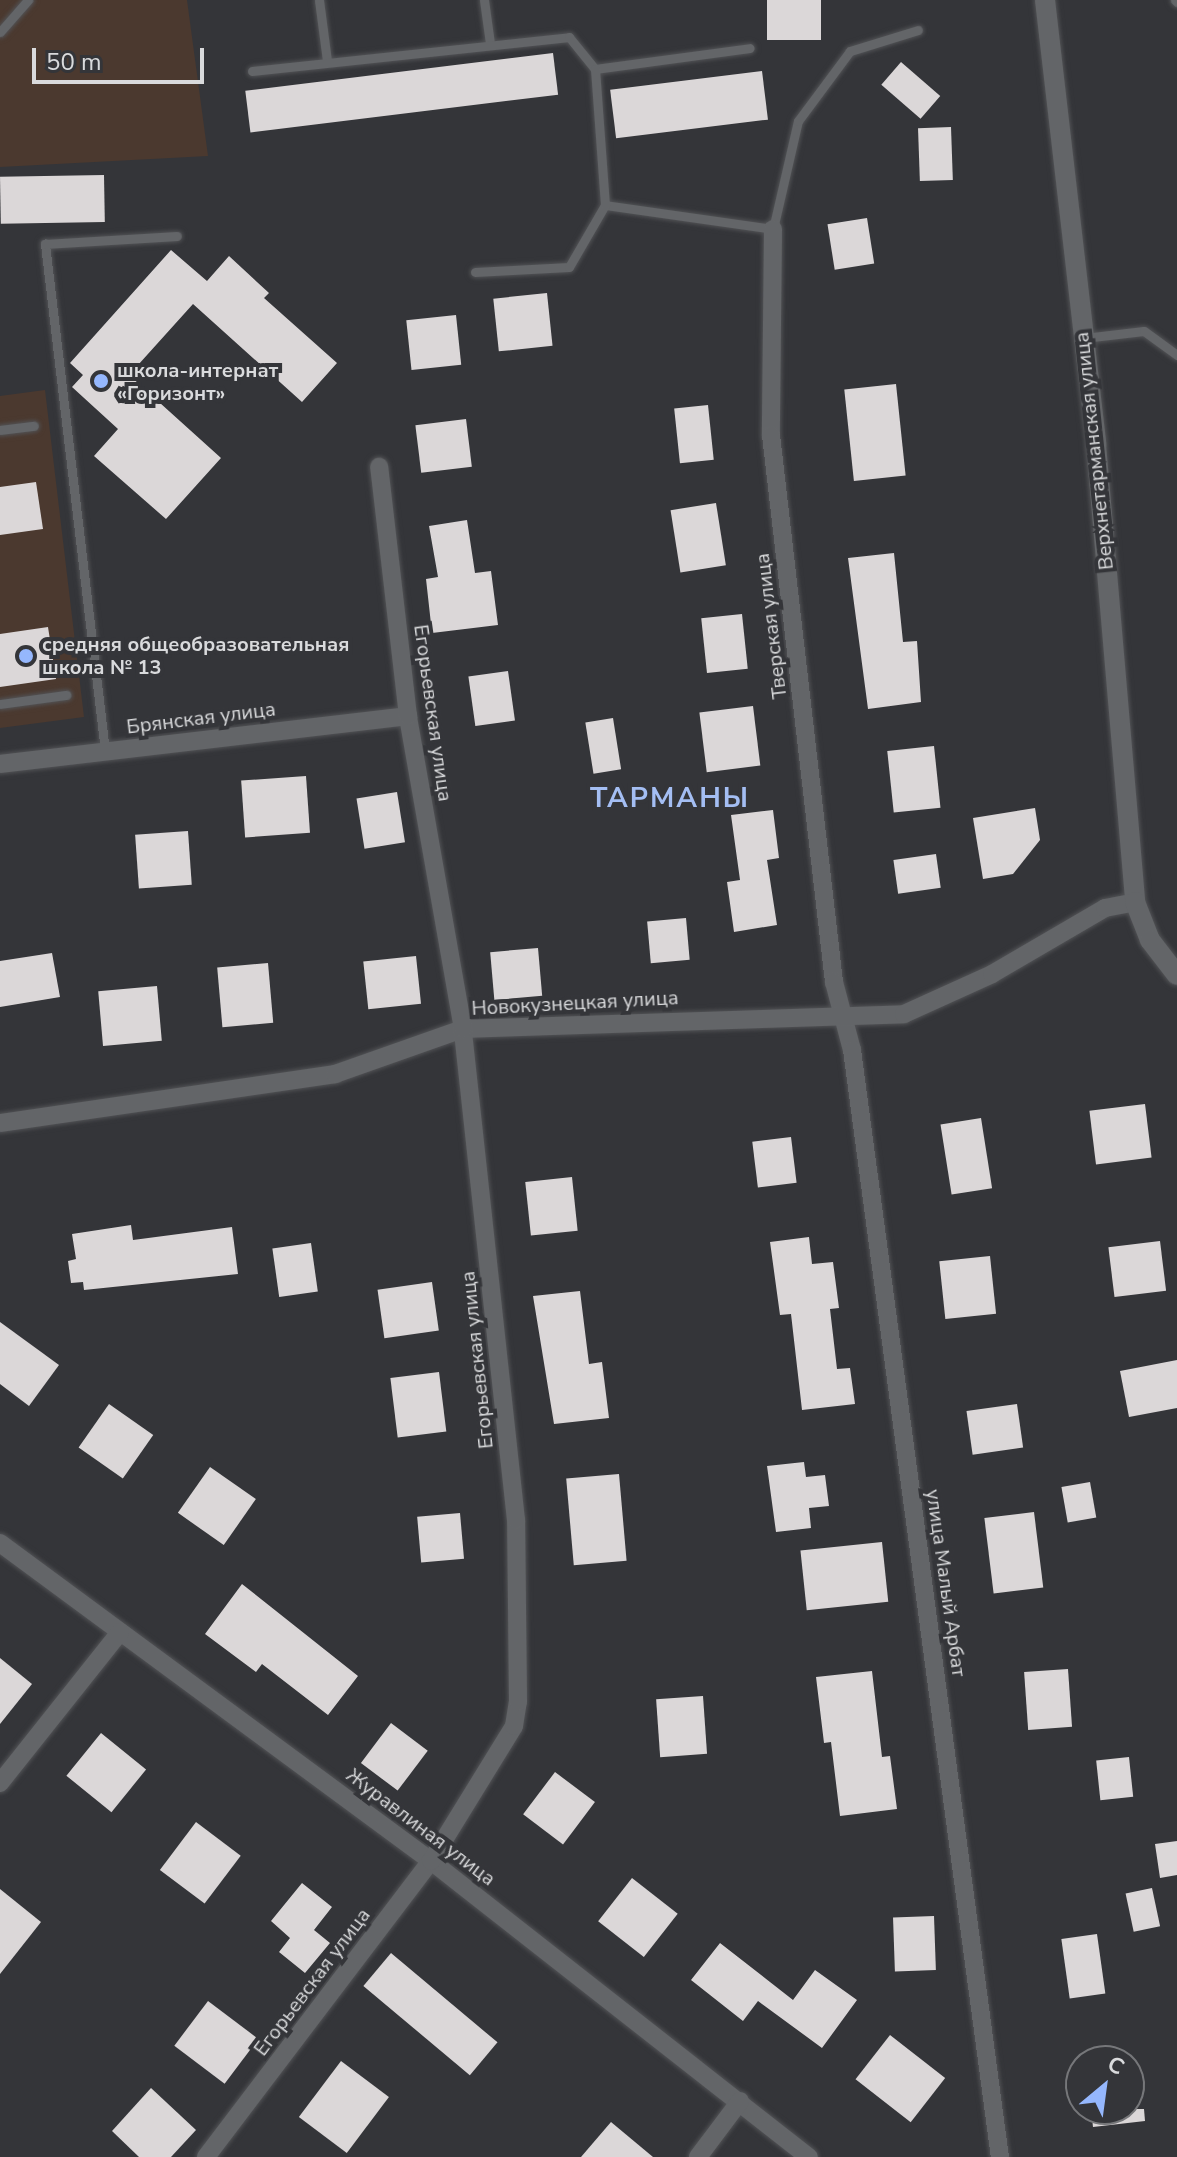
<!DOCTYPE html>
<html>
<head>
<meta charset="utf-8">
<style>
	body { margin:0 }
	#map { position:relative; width:1177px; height:2157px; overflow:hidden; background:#343539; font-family:"Nunito Sans",sans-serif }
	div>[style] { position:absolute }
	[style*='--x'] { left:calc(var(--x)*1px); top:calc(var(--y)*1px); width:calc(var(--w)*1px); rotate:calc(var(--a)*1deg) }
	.education>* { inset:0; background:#4b392f }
	.building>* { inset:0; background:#dbd7d8; transform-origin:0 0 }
	.roads { filter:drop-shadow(0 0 2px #515255) drop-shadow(0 0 2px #515255) }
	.service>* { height:9px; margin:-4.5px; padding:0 4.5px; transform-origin:4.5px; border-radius:4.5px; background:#636568 }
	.minor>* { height:18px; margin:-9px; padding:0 9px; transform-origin:9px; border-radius:9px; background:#636568 }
	.tertiary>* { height:20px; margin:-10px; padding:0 10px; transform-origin:10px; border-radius:10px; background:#636568 }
	.dots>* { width:22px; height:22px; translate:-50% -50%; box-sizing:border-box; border:4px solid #343539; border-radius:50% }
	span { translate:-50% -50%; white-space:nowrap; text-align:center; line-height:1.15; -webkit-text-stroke:8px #343539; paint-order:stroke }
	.poi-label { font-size:20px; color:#d9dadc; font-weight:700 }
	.left { translate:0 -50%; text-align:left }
	.street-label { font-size:20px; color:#d9dadc }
	.district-label { font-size:28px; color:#a4bef3; font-weight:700; letter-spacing:2px }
	.north { position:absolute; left:1065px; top:2045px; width:80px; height:80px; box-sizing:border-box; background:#343539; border:2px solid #76777a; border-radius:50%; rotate:29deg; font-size:22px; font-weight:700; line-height:32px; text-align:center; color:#d9dadc }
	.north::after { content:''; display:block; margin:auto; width:28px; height:36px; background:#95b7fd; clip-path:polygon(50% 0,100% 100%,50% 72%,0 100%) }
	.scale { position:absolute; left:32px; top:48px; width:172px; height:36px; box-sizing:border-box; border:4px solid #d9dadc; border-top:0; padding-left:10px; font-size:24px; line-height:28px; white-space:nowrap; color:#d9dadc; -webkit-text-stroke:6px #343539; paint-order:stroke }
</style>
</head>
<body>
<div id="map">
	<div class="education">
		<i style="clip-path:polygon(0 0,187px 0,208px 156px,0 167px)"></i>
		<i style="clip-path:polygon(45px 390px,84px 717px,0 728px,0 396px)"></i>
	</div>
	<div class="building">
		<i style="left:767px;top:0;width:54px;height:40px"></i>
		<i style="left:553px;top:53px;width:42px;height:310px;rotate:83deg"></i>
		<i style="left:901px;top:62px;width:52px;height:30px;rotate:41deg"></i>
		<i style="left:762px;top:71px;width:49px;height:153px;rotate:83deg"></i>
		<i style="left:951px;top:127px;width:53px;height:33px;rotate:88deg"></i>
		<i style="left:104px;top:175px;width:47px;height:104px;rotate:89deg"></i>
		<i style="left:867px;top:218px;width:46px;height:40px;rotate:81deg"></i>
		<i style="clip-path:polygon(171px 250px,207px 281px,229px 256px,269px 293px,264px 298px,337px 363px,302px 402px,193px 304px,129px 375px,221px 458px,166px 519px,94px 456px,118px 429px,72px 387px,83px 375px,70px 363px)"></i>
		<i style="left:547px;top:293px;width:53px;height:54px;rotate:84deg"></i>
		<i style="left:456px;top:315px;width:50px;height:50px;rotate:84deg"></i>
		<i style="left:896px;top:384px;width:92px;height:52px;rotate:84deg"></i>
		<i style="left:708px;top:405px;width:55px;height:34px;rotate:84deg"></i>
		<i style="left:466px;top:419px;width:48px;height:51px;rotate:83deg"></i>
		<i style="clip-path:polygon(36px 482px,43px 529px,0 535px,0 487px)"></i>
		<i style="left:716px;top:503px;width:63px;height:46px;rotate:81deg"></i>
		<i style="clip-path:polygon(467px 520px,475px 573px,491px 571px,498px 625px,432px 633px,426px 579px,438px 577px,429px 526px)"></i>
		<i style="clip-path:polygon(894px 553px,903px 642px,917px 641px,921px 702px,868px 709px,848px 558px)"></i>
		<i style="left:742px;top:614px;width:55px;height:41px;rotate:84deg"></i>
		<i style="clip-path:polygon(48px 627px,56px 679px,0 687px,0 634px)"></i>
		<i style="left:508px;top:671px;width:50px;height:40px;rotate:82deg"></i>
		<i style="left:753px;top:706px;width:60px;height:54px;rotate:83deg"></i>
		<i style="left:613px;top:718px;width:52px;height:28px;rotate:81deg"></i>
		<i style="left:934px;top:746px;width:62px;height:47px;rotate:84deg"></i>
		<i style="left:306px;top:776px;width:57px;height:65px;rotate:86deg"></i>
		<i style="left:397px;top:792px;width:51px;height:41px;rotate:81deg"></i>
		<i style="clip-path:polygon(1035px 808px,1040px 840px,1013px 874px,983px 879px,973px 818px)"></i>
		<i style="clip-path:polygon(773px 810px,779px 858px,767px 860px,777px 925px,734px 932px,727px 882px,740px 880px,731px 815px)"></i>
		<i style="left:188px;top:831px;width:54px;height:53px;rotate:86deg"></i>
		<i style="left:936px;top:854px;width:34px;height:43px;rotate:82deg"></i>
		<i style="left:686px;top:918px;width:42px;height:39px;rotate:85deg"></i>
		<i style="left:538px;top:948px;width:48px;height:48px;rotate:85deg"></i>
		<i style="clip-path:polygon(52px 953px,60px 997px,0 1007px,0 961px)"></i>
		<i style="left:416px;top:956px;width:48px;height:53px;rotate:84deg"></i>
		<i style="left:268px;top:963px;width:60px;height:51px;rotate:85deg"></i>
		<i style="left:157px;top:986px;width:55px;height:59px;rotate:85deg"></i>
		<i style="left:1145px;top:1104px;width:54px;height:56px;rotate:83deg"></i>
		<i style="left:981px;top:1118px;width:71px;height:41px;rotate:81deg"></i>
		<i style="left:791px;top:1137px;width:46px;height:39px;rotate:83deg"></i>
		<i style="left:572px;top:1177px;width:54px;height:47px;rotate:84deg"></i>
		<i style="clip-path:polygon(131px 1225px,133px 1240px,232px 1227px,238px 1274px,84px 1290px,83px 1282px,71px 1283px,68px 1261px,76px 1259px,72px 1234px)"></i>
		<i style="clip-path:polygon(809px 1237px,812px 1264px,833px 1262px,839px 1308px,830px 1309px,837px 1369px,850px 1368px,855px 1404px,802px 1410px,791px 1314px,780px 1315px,770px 1242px)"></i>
		<i style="left:1160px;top:1241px;width:50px;height:52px;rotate:83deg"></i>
		<i style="left:311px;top:1243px;width:49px;height:39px;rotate:82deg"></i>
		<i style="left:990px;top:1256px;width:58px;height:51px;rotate:84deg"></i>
		<i style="left:432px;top:1282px;width:49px;height:55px;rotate:82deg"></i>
		<i style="clip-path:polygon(580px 1291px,589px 1364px,602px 1362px,609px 1418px,554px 1424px,533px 1296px)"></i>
		<i style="clip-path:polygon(0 1322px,59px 1365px,29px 1406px,0 1384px)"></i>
		<i style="clip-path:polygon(1177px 1360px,1177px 1408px,1129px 1417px,1120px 1371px)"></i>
		<i style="left:439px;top:1372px;width:60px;height:49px;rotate:83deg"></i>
		<i style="left:109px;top:1404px;width:54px;height:53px;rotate:35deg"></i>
		<i style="left:1017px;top:1404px;width:44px;height:51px;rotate:82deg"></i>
		<i style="clip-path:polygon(804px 1462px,806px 1477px,825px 1475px,829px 1506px,809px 1508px,811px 1528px,776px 1532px,767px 1466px)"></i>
		<i style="left:210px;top:1467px;width:56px;height:56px;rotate:35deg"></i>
		<i style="left:619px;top:1474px;width:87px;height:53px;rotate:85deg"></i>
		<i style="left:1090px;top:1482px;width:36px;height:29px;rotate:80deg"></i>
		<i style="left:1034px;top:1512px;width:76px;height:50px;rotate:83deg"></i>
		<i style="left:460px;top:1513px;width:46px;height:43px;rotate:85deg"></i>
		<i style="left:882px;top:1542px;width:60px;height:82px;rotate:84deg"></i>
		<i style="clip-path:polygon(242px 1584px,358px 1676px,328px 1715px,262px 1664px,256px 1672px,205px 1634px)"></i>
		<i style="clip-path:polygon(0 1658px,32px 1684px,0 1724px)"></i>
		<i style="left:1068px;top:1669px;width:58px;height:44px;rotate:86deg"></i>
		<i style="clip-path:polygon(872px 1671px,882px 1757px,890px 1756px,897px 1809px,840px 1816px,831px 1742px,824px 1743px,816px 1677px)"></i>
		<i style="left:703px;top:1696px;width:58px;height:47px;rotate:86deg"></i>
		<i style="left:391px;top:1723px;width:46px;height:50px;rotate:37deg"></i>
		<i style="left:101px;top:1733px;width:58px;height:55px;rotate:39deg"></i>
		<i style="left:1129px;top:1757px;width:40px;height:33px;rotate:84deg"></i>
		<i style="left:555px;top:1772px;width:50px;height:53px;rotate:37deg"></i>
		<i style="left:196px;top:1822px;width:56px;height:60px;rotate:37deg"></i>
		<i style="clip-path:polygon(1177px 1841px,1177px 1875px,1160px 1878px,1155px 1844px)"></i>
		<i style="left:632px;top:1878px;width:58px;height:55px;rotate:38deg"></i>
		<i style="clip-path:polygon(302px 1883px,332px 1907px,314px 1930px,330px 1943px,305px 1973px,279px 1952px,290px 1938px,271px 1921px)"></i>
		<i style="left:1152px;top:1888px;width:39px;height:27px;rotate:78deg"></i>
		<i style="clip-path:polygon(0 1889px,41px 1922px,0 1974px)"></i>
		<i style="left:934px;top:1916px;width:54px;height:41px;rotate:88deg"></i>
		<i style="left:1097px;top:1934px;width:60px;height:36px;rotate:82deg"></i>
		<i style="clip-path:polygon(720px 1943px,793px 2000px,815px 1970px,857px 2000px,822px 2048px,758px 2001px,743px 2021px,691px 1980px)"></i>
		<i style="left:391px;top:1953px;width:139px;height:43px;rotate:40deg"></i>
		<i style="left:208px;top:2001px;width:63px;height:56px;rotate:37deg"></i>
		<i style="left:890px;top:2035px;width:70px;height:56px;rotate:38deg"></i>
		<i style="left:341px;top:2061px;width:60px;height:70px;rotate:37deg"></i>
		<i style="clip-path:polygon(151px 2088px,196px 2130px,171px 2157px,139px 2157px,112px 2131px)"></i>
		<i style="clip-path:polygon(1091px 2109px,1144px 2109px,1145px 2121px,1093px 2127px)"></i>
		<i style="clip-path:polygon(611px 2122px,653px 2157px,581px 2157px)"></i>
	</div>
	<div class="roads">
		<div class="service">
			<i style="--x:319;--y:0;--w:62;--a:82.5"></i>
			<i style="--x:484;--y:0;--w:43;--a:82.1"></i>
			<i style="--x:1175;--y:0;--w:3;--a:45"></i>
			<i style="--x:0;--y:32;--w:43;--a:-48.8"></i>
			<i style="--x:252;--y:71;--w:319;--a:-6.1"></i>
			<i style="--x:569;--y:37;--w:41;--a:50.9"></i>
			<i style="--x:595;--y:69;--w:156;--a:-7.7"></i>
			<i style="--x:605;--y:205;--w:170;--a:8.1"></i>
			<i style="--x:773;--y:229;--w:111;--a:-77"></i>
			<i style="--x:798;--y:121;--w:87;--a:-53.4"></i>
			<i style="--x:850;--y:51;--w:71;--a:-17.2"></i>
			<i style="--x:475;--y:272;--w:94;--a:-3"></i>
			<i style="--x:569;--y:267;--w:72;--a:-59.9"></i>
			<i style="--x:605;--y:205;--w:136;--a:-94.2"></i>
			<i style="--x:1084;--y:338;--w:60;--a:-6.7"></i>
			<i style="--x:1144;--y:331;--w:41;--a:36"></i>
			<i style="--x:0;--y:430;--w:34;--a:-7"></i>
			<i style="--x:0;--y:704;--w:67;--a:-7.8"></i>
			<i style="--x:105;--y:751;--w:511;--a:-96.75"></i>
			<i style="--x:45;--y:244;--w:132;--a:-3.5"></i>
		</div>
		<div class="minor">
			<i style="--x:773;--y:229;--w:206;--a:90.6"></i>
			<i style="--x:771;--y:435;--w:551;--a:83.43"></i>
			<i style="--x:834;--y:982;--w:70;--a:75.2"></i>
			<i style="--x:852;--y:1050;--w:1117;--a:82.39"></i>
			<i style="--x:0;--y:764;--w:411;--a:-6.7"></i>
			<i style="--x:0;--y:1123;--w:339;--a:-8.3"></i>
			<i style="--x:335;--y:1074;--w:136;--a:-19.4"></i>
			<i style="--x:463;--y:1029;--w:441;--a:-1.9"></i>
			<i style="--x:904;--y:1014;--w:97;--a:-24.4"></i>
			<i style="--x:992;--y:974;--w:131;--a:-30.3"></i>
			<i style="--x:1105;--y:908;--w:31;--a:-11"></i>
			<i style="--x:0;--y:1543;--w:536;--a:36.42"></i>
			<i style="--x:431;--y:1861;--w:480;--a:38.1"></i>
			<i style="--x:0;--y:1783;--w:193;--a:-51.5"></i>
			<i style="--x:206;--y:2157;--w:372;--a:-52.8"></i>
			<i style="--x:431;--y:1861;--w:158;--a:-58.4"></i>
			<i style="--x:514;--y:1726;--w:24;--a:-81"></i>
			<i style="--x:518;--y:1702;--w:182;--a:-90.6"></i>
			<i style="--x:516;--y:1520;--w:494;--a:-96.2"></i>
			<i style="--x:463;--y:1029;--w:318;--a:-100"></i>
			<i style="--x:408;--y:716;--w:251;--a:-96.6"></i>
			<i style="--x:698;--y:2157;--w:70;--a:-53.1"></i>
		</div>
		<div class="tertiary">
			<i style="--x:1045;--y:0;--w:447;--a:83.4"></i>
			<i style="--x:1096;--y:444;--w:460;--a:85.1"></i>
			<i style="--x:1135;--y:902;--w:41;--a:68.5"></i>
			<i style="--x:1150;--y:940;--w:44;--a:52.4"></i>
		</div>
	</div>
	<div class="dots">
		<i style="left:101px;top:381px;background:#95b7fd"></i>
		<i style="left:26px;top:656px;background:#95b7fd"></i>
	</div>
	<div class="poi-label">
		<span class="left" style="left:117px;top:382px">школа-интернат<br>«Горизонт»</span>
		<span class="left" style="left:42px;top:656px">средняя общеобразовательная<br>школа № 13</span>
	</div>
	<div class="street-label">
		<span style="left:1094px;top:451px;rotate:-96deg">Верхнетарманская улица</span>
		<span style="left:771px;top:626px;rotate:-97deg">Тверская улица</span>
		<span style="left:433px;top:713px;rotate:82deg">Егорьевская улица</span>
		<span style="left:201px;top:718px;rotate:-7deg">Брянская улица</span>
		<span style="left:575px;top:1003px;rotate:-3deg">Новокузнецкая улица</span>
		<span style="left:477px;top:1360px;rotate:-96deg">Егорьевская улица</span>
		<span style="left:946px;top:1583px;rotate:82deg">улица Малый Арбат</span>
		<span style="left:421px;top:1827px;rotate:37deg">Журавлиная улица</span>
		<span style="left:312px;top:1982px;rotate:-53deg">Егорьевская улица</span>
	</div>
	<div class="district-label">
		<span style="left:670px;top:798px">ТАРМАНЫ</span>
	</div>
	<div class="north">С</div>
	<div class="scale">50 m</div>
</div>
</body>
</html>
